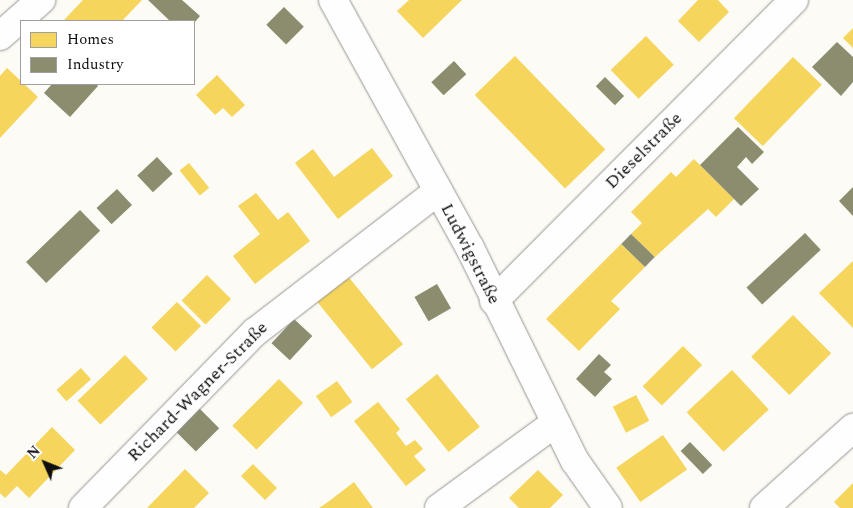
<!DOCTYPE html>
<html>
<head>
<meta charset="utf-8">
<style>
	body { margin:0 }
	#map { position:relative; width:853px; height:508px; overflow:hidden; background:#fcfbf5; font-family:Spectral,serif }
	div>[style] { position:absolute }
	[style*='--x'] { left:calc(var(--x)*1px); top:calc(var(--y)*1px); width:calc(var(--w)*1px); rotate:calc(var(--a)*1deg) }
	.homes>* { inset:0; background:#f6d55c; transform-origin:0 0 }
	.industry>* { inset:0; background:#8c8c6e; transform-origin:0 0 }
	.roads { filter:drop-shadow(0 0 1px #969593) drop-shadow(0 0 1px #969593) }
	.minor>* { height:28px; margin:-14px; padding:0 14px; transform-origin:14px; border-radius:14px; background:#fffefe }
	span { translate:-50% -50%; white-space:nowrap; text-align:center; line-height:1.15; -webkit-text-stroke:5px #fff; paint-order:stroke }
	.street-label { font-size:18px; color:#0f0f0f }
	.legend { position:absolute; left:20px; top:20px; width:175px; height:65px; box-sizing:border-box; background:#fff; border:1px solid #9f9f9f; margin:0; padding:6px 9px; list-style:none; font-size:15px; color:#0f0f0f }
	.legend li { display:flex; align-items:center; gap:10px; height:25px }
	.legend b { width:25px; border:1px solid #9f9f9f }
	.north { position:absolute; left:20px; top:438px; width:50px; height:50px; -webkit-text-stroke:4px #fff; paint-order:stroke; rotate:314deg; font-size:14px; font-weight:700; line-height:20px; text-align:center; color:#0f0f0f }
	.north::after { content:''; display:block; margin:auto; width:18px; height:22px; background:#0f0f0f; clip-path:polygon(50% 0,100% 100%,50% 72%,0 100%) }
</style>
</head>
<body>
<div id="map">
	<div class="homes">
		<i style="clip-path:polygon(83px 0,142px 0,122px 21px,63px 21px)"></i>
		<i style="clip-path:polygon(409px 0,462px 0,423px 38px,397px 11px)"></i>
		<i style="clip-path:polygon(698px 0,718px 0,729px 12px,699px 42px,678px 21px)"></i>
		<i style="clip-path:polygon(853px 28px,853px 48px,843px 38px)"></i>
		<i style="left:646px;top:36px;width:40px;height:49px;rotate:46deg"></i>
		<i style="left:515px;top:56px;width:130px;height:56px;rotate:46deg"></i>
		<i style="left:793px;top:57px;width:40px;height:85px;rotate:44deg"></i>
		<i style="clip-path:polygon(7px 68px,38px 97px,0 138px,0 76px)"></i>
		<i style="clip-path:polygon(217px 75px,245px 105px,232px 117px,223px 108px,215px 115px,196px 95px)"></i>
		<i style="clip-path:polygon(372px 148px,393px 176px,338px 219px,295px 163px,313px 149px,334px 177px)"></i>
		<i style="clip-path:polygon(694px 159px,734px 199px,716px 217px,708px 209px,655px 257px,631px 234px,642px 223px,631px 212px,671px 172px,676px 177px)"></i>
		<i style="left:189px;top:163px;width:32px;height:12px;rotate:51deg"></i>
		<i style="clip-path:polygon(256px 193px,278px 220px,288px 212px,310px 241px,255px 284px,233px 256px,260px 234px,238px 206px)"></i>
		<i style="clip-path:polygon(621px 244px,645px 267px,611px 301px,620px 309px,579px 351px,546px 319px)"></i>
		<i style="clip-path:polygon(853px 261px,853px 328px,819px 293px)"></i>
		<i style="left:207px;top:275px;width:34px;height:36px;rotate:45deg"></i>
		<i style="left:347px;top:275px;width:89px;height:40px;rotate:51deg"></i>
		<i style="left:177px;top:302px;width:34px;height:36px;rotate:45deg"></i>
		<i style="left:793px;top:315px;width:54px;height:59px;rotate:45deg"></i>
		<i style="left:683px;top:346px;width:27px;height:57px;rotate:45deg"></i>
		<i style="left:125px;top:355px;width:33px;height:66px;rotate:46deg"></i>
		<i style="left:81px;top:368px;width:15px;height:33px;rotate:48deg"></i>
		<i style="left:732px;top:370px;width:54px;height:62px;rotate:47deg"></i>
		<i style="left:437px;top:374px;width:68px;height:40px;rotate:51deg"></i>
		<i style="left:279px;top:379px;width:34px;height:66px;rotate:45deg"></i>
		<i style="left:337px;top:381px;width:26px;height:26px;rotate:54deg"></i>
		<i style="left:636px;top:395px;width:29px;height:26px;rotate:63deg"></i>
		<i style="clip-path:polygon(378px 402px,400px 429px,396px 433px,406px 446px,415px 440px,423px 449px,414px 456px,426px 470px,406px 486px,354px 421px)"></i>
		<i style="clip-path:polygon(52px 427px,75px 450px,29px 498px,17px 486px,5px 498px,0 493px,0 470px,6px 475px)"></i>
		<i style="left:663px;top:435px;width:42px;height:57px;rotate:55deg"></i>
		<i style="left:253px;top:464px;width:34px;height:17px;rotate:45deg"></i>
		<i style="clip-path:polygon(185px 469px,209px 493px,194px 508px,147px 508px)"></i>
		<i style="clip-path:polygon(538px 470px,563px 495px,550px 508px,519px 508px,509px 498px)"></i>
		<i style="clip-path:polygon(354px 482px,373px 508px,319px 508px,328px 502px)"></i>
		<i style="clip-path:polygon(853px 483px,853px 508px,840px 508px,834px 502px)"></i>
	</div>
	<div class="industry">
		<i style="clip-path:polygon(148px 0,182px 0,200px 16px,194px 23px,170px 21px)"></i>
		<i style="left:284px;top:7px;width:28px;height:25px;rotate:45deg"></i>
		<i style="clip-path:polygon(837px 42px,853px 57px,853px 82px,841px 96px,812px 67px)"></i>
		<i style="left:454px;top:61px;width:18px;height:31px;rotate:47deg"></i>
		<i style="left:605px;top:77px;width:27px;height:13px;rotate:45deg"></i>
		<i style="clip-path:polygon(52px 84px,96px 84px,98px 86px,70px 117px,44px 93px)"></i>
		<i style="clip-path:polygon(738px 127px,764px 152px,752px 164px,746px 157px,737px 167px,759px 189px,741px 206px,700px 165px)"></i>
		<i style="left:157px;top:157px;width:23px;height:27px;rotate:47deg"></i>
		<i style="clip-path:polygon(853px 187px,853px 216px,839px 201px)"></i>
		<i style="left:117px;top:189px;width:22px;height:28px;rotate:47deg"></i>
		<i style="left:80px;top:210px;width:29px;height:75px;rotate:46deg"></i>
		<i style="left:805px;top:233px;width:23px;height:80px;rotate:47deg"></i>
		<i style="left:631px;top:234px;width:33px;height:14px;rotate:44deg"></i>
		<i style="left:437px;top:284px;width:28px;height:26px;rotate:60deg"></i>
		<i style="left:294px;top:319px;width:25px;height:33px;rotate:43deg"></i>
		<i style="clip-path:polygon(599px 354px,611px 365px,604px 372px,612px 379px,595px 397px,576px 379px)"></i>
		<i style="left:198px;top:407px;width:30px;height:33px;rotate:45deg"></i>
		<i style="left:690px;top:442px;width:32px;height:13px;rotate:46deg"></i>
	</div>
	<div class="roads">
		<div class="minor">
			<i style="--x:333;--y:0;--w:283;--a:61.1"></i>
			<i style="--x:470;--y:248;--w:237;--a:63.8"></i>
			<i style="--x:575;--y:461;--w:57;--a:54.9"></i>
			<i style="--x:0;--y:36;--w:55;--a:-41.3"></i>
			<i style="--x:494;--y:301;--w:425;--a:-45.1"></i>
			<i style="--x:83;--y:508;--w:246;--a:-45.7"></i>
			<i style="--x:255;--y:332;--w:231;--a:-37.6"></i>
			<i style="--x:439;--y:508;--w:144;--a:-36.2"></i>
			<i style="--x:764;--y:508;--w:120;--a:-42"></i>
		</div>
	</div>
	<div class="street-label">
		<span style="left:644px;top:151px;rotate:-45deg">Dieselstraße</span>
		<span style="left:470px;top:254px;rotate:63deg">Ludwigstraße</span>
		<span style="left:198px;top:392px;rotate:-45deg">Richard-Wagner-Straße</span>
	</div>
	<ul class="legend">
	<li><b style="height:14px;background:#f6d55c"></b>Homes</li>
	<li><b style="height:14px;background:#8c8c6e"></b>Industry</li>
	</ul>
	<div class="north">N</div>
</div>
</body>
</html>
